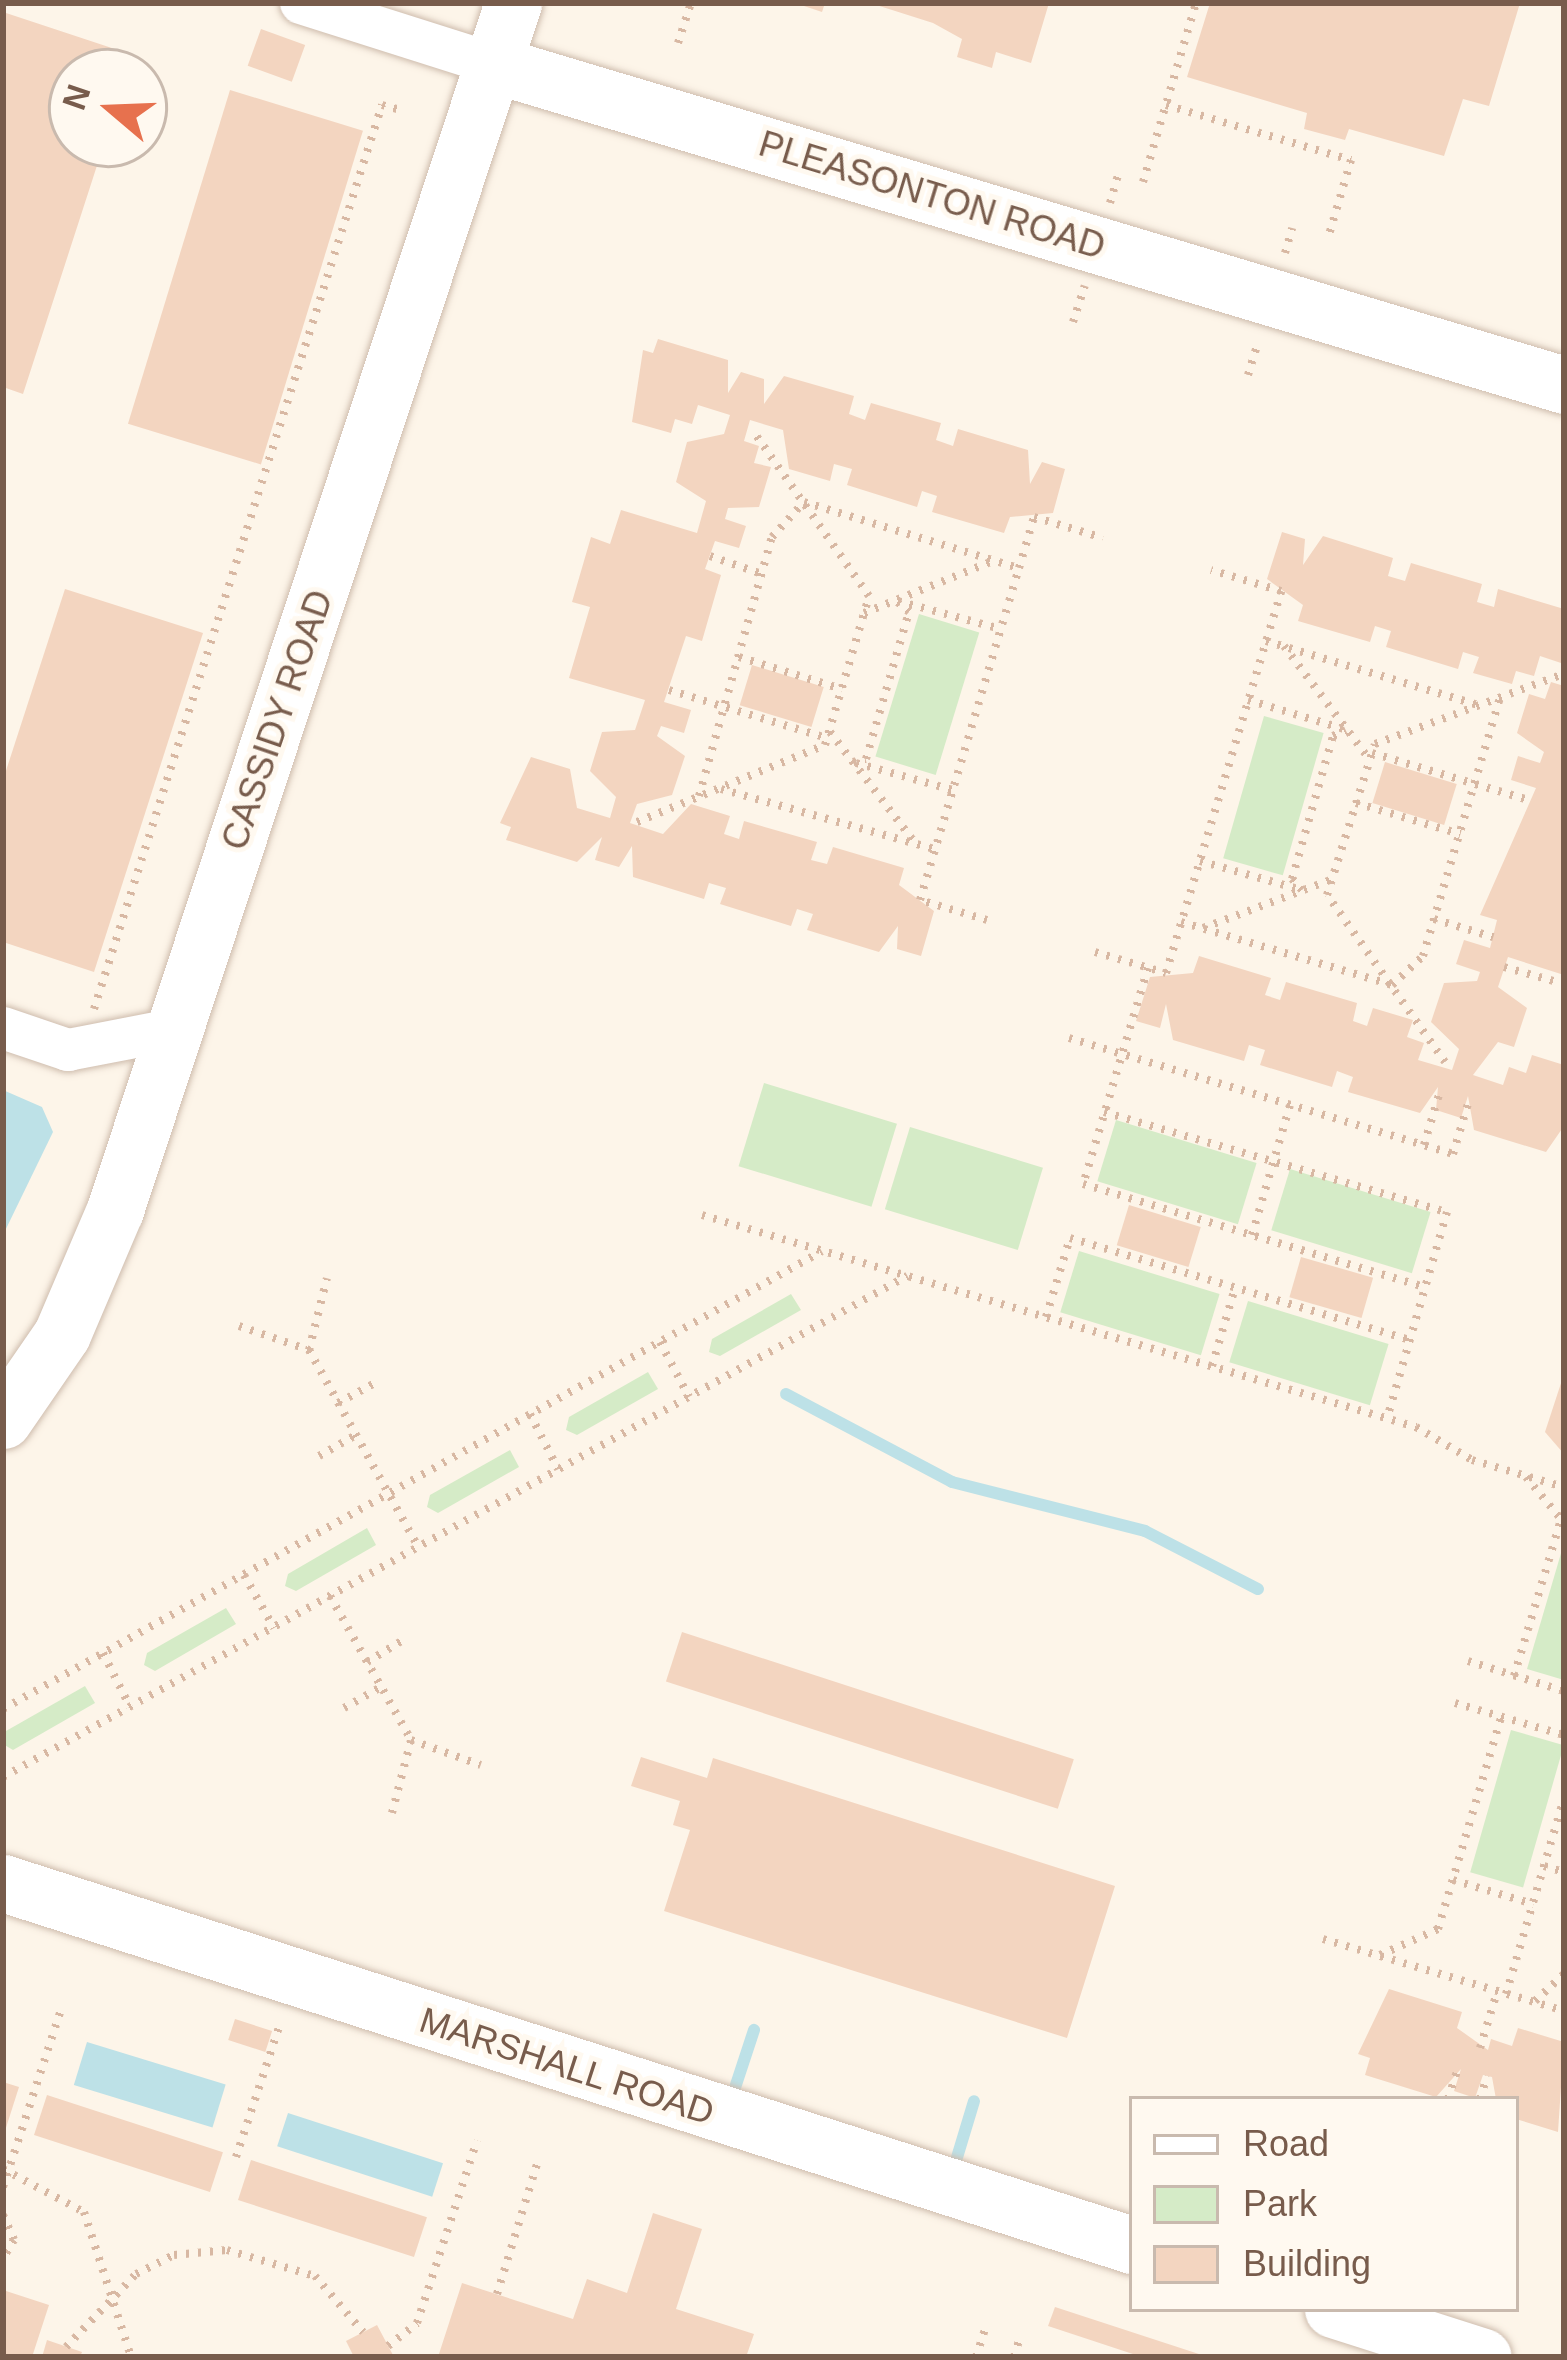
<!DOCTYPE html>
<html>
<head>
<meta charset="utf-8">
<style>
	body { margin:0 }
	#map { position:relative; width:1567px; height:2360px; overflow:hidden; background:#fdf5e9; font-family:Arial,sans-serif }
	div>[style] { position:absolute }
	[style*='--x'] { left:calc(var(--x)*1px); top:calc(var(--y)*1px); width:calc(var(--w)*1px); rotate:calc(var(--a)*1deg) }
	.green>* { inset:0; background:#d5ebc7; transform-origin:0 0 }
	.water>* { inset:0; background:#bde1e7; transform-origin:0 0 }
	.stream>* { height:12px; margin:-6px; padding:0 6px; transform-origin:6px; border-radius:6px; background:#bde1e7 }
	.building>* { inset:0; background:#f3d5c0; transform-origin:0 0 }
	.path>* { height:8px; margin-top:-4px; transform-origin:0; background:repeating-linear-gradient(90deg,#d8b8a3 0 3px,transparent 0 12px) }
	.roads { filter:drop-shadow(0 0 3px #cfbdae) drop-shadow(0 0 3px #cfbdae) }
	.street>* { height:42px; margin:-21px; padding:0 21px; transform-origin:21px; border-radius:21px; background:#fff }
	.secondary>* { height:57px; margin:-28.5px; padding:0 28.5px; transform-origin:28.5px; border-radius:28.5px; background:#fff }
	span { translate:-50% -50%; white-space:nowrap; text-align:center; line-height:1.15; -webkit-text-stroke:10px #fff9f0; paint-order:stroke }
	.street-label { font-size:36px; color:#785c4c }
	.frame { position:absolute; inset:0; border:6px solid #785c4c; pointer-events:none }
	.legend { position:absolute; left:1129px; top:2096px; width:390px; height:216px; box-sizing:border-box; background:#fff9f0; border:3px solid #c9baae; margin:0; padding:15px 21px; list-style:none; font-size:36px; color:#785c4c }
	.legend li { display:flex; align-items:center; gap:24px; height:60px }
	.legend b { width:60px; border:3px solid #c9baae }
	.north { position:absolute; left:48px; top:48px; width:120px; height:120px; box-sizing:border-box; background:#fff9f0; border:3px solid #c9baae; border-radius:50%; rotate:289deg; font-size:33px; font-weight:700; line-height:48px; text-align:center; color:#785c4c }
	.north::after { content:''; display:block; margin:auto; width:42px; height:54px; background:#e7714e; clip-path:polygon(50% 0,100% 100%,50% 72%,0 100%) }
</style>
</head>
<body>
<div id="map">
	<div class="green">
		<i style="left:919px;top:614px;width:63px;height:149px;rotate:17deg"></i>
		<i style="left:1264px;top:716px;width:62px;height:148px;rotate:16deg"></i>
		<i style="left:764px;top:1083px;width:139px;height:87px;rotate:17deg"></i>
		<i style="left:1116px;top:1120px;width:147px;height:64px;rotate:17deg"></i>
		<i style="left:910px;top:1127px;width:139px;height:86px;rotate:17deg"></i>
		<i style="left:1290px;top:1169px;width:147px;height:64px;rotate:17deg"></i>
		<i style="left:1079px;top:1251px;width:147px;height:64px;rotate:17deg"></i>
		<i style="clip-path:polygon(791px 1294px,801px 1310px,720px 1356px,709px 1352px,712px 1339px)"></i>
		<i style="left:1248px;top:1301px;width:147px;height:64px;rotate:17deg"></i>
		<i style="clip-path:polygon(648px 1372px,658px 1389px,577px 1435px,566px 1430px,569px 1417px)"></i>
		<i style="clip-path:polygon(510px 1450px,519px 1467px,438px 1513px,427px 1507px,430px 1495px)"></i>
		<i style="clip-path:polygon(367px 1528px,376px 1545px,296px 1591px,285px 1586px,288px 1574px)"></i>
		<i style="clip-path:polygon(1564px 1543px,1564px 1680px,1527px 1669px)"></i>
		<i style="clip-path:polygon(226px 1608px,236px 1624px,155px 1671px,144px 1665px,147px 1653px)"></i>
		<i style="clip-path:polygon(85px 1686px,95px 1703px,13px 1750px,3px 1744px,6px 1731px)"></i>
		<i style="left:1511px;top:1730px;width:55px;height:148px;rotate:16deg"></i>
	</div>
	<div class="water">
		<i style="clip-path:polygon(3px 1090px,42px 1107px,53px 1132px,3px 1235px)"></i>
		<i style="left:87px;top:2042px;width:145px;height:45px;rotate:17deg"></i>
		<i style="left:288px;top:2113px;width:163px;height:35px;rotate:18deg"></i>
	</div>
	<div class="stream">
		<i style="--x:786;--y:1394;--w:188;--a:27.9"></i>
		<i style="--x:952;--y:1482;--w:199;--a:14.2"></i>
		<i style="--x:1145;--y:1531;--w:127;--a:27.2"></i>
		<i style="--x:730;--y:2103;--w:77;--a:-71.8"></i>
		<i style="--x:952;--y:2174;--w:76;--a:-73.2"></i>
	</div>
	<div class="building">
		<i style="clip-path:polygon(795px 3px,825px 3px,822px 12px)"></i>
		<i style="clip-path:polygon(870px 3px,1049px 3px,1031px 63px,996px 52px,992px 68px,957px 57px,962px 39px,933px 23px)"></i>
		<i style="clip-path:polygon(1210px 3px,1520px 3px,1489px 106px,1463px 99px,1444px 156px,1349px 129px,1345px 140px,1304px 129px,1307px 113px,1187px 77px)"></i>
		<i style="clip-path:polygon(3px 12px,133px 55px,128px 72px,72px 72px,72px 144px,104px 144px,23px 394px,3px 387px)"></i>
		<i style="left:261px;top:29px;width:47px;height:39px;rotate:20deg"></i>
		<i style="left:230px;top:90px;width:139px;height:349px;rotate:17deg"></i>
		<i style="clip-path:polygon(658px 339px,728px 360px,728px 393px,741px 372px,764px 379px,764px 404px,784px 376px,854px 396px,849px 414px,865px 420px,871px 403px,941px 423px,936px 440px,953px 446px,958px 429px,1028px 450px,1030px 484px,1042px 462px,1065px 469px,1053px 513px,1010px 517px,1004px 533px,932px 512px,937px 496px,922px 491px,917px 507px,847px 485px,852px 469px,834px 464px,830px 481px,789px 469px,783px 430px,750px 420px,744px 441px,759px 446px,754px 463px,771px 467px,759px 507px,728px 508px,725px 519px,746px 526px,739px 548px,715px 541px,705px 569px,721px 575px,702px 641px,686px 636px,664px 702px,691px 710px,684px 733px,661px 726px,657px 736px,685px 756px,672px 795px,637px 804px,630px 823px,663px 834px,691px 804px,730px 816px,724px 834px,739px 839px,744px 821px,817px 842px,811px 860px,827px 864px,833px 847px,904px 868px,899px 885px,934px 911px,921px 956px,897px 949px,898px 926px,879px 952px,807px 930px,813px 914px,797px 909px,791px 926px,720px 904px,726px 888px,709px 883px,704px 899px,633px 877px,632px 846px,619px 867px,595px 860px,602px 837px,577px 862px,506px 840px,511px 827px,500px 823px,531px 757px,570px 769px,577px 808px,610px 818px,616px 797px,590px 771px,602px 732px,635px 730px,645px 700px,569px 678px,590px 607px,572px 602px,591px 537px,610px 544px,621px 510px,697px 533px,706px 501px,676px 482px,687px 442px,724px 434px,730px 415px,698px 405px,692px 424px,675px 419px,671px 433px,632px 422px,643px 350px,653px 353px)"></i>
		<i style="clip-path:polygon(1282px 532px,1305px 539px,1303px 565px,1323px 536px,1393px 558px,1388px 576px,1405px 581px,1411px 563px,1482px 584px,1477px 602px,1494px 607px,1498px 589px,1564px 609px,1564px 664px,1540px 656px,1534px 676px,1516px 671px,1512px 684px,1473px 673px,1479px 657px,1463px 652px,1458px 669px,1386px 647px,1391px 631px,1375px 626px,1370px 642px,1298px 621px,1303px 605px,1267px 579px)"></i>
		<i style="clip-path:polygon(65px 589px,203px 633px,94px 972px,3px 942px,3px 780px)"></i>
		<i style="left:752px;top:665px;width:75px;height:42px;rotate:17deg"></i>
		<i style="clip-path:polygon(1551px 682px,1564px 686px,1564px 975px,1508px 957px,1498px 987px,1527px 1008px,1514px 1047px,1498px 1042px,1473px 1075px,1503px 1085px,1509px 1067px,1526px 1073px,1532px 1055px,1564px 1065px,1564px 1126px,1546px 1152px,1474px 1130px,1468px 1096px,1461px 1118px,1436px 1110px,1438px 1087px,1420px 1113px,1348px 1092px,1353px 1077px,1337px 1071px,1332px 1087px,1260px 1065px,1265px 1050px,1249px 1045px,1244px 1061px,1173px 1040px,1166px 1004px,1160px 1028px,1136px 1021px,1150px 977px,1193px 973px,1199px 956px,1271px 978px,1265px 995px,1280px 1000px,1286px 982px,1357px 1003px,1353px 1021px,1367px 1026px,1373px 1008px,1413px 1020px,1407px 1037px,1424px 1043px,1418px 1060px,1452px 1070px,1459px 1049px,1431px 1022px,1444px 983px,1477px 981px,1480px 972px,1456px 964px,1464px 940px,1490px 948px,1497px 920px,1480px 915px,1536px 788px,1511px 780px,1518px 756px,1540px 763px,1544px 752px,1517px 733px,1529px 694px,1545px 699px)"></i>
		<i style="left:1385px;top:762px;width:75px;height:43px;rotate:17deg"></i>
		<i style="left:1129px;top:1205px;width:75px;height:42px;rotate:17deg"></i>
		<i style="left:1301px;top:1257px;width:75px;height:42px;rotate:16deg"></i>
		<i style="clip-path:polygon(1564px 1374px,1564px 1454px,1545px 1432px)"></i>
		<i style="left:682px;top:1632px;width:412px;height:52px;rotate:18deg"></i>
		<i style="clip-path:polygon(641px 1757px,707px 1778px,713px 1758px,1115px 1886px,1067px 2038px,664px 1911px,690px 1830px,673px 1825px,680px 1801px,631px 1786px)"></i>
		<i style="clip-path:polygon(1389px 1989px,1462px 2012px,1457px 2028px,1488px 2050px,1491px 2039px,1512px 2046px,1518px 2028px,1564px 2042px,1558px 2132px,1516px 2119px,1516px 2099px,1496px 2099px,1492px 2077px,1483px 2075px,1475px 2098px,1454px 2091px,1461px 2069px,1436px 2097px,1365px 2075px,1370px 2058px,1358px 2054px)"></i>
		<i style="left:235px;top:2019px;width:39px;height:22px;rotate:18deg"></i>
		<i style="clip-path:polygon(3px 2082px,19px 2087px,4px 2134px,3px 2134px)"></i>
		<i style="left:47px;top:2095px;width:185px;height:42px;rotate:18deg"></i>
		<i style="left:251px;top:2160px;width:185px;height:42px;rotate:18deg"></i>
		<i style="clip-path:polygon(653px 2213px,702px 2229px,676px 2309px,754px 2334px,746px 2357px,438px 2357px,462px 2283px,573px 2319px,587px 2279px,627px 2293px)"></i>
		<i style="clip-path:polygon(3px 2290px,49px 2305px,32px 2357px,3px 2357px)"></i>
		<i style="clip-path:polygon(1055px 2307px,1205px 2356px,1205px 2357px,1142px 2357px,1048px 2326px)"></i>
		<i style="clip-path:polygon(377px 2325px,394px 2357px,354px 2357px,346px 2341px)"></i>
		<i style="clip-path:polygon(47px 2340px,82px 2352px,80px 2357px,42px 2357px)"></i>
	</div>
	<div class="path">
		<i style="--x:678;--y:43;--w:42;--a:-72"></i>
		<i style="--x:1166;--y:105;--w:193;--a:16.6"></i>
		<i style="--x:1351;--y:160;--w:81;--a:106.4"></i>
		<i style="--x:1143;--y:182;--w:187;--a:-73.5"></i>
		<i style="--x:1110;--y:203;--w:29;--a:-74"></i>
		<i style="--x:1285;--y:253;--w:26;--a:-74"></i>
		<i style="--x:1073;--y:322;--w:38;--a:-72"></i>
		<i style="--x:1248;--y:375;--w:34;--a:-73"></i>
		<i style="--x:710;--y:556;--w:55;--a:19.1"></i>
		<i style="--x:898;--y:601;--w:107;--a:15.2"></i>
		<i style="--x:864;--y:613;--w:139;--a:-22"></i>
		<i style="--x:1266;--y:641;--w:221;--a:16.8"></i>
		<i style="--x:1284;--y:646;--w:141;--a:53"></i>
		<i style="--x:739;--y:657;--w:108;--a:17.3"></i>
		<i style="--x:669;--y:690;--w:165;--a:16.9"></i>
		<i style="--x:1248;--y:700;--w:100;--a:16.8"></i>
		<i style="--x:830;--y:732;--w:141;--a:52.5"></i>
		<i style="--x:1372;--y:753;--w:167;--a:16.7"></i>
		<i style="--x:853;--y:762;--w:13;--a:-13"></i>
		<i style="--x:866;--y:759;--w:153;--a:-73.7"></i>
		<i style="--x:909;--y:612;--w:18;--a:-139"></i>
		<i style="--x:856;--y:763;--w:101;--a:15.6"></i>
		<i style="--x:721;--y:789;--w:222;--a:15.7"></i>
		<i style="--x:699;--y:796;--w:269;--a:-74.3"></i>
		<i style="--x:772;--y:537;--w:47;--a:-47.6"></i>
		<i style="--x:804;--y:502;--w:225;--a:17.1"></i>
		<i style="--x:1356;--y:803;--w:109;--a:16.6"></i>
		<i style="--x:637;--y:822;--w:203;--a:-22.3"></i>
		<i style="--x:825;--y:745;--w:155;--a:-73.5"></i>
		<i style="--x:869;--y:596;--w:202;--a:-125.1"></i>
		<i style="--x:1200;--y:861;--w:106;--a:15.9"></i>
		<i style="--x:1302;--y:890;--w:15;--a:-132"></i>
		<i style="--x:1292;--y:879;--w:149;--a:-74"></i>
		<i style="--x:1333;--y:736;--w:14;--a:-25"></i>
		<i style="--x:1434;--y:919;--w:62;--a:17"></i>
		<i style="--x:987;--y:920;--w:70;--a:-163.4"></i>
		<i style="--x:920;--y:900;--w:346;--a:-73.4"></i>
		<i style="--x:1019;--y:568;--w:53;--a:-73.6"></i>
		<i style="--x:1034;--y:517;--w:72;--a:16.9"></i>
		<i style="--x:1181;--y:922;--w:220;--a:16.6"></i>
		<i style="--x:1392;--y:985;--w:42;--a:-43.1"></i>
		<i style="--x:1423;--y:956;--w:269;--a:-73.4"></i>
		<i style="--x:1203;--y:928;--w:139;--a:-20.7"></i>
		<i style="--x:1095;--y:952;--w:74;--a:16.5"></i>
		<i style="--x:1166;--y:973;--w:399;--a:-73.2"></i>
		<i style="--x:1281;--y:591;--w:73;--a:-163.3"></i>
		<i style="--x:1504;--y:967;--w:62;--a:15.8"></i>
		<i style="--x:1148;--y:968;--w:226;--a:106.7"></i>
		<i style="--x:1083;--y:1184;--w:357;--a:16.8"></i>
		<i style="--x:94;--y:1009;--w:949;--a:-72.33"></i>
		<i style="--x:382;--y:105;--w:16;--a:15"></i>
		<i style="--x:1069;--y:1038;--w:401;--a:16.8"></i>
		<i style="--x:1453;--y:1154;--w:59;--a:-73.4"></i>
		<i style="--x:1445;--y:1062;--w:204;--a:-125.2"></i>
		<i style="--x:1327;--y:895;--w:158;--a:-72.4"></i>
		<i style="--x:1375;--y:744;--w:201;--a:-20.4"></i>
		<i style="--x:1104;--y:1112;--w:357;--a:16.3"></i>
		<i style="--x:1447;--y:1212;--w:215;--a:106.2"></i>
		<i style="--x:1424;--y:1145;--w:59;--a:-73.4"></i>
		<i style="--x:702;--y:1215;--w:745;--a:16.54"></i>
		<i style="--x:1416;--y:1427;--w:65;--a:30.5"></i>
		<i style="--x:1472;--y:1460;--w:96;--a:16.4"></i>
		<i style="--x:1252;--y:1235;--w:135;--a:-73.7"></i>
		<i style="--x:1046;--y:1317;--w:83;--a:-73.1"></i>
		<i style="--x:1070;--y:1238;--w:354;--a:16.7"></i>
		<i style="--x:239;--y:1326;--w:74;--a:18.9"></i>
		<i style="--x:309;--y:1350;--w:225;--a:61"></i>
		<i style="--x:660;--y:1342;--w:62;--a:62.2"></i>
		<i style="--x:309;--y:1350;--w:74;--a:-76"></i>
		<i style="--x:1212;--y:1366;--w:81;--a:-73.6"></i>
		<i style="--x:338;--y:1403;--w:42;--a:-28.4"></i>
		<i style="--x:530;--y:1414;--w:62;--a:63"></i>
		<i style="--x:319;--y:1456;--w:43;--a:-29.6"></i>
		<i style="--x:1526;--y:1477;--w:55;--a:50.2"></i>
		<i style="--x:244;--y:1575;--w:61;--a:60.5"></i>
		<i style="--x:330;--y:1596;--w:165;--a:60.6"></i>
		<i style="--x:411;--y:1740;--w:74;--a:19.7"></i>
		<i style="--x:103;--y:1653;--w:60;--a:63.4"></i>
		<i style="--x:1468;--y:1661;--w:101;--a:17.4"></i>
		<i style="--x:367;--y:1662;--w:42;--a:-31.4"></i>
		<i style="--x:1514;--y:1676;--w:164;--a:-73.3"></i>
		<i style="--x:1455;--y:1703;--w:114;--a:16.4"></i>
		<i style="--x:344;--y:1708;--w:43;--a:-29.6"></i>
		<i style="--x:3;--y:1709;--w:938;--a:-29.21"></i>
		<i style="--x:3;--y:1777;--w:1034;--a:-29"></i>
		<i style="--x:392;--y:1813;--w:75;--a:-75.4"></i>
		<i style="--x:1544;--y:1866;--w:21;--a:17"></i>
		<i style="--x:1453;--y:1880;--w:84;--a:16.7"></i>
		<i style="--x:1323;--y:1939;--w:252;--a:16.6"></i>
		<i style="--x:1380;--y:1955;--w:64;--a:-24.1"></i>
		<i style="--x:1438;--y:1929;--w:221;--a:-73.4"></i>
		<i style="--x:1506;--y:1994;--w:204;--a:-73.5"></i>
		<i style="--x:1535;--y:2001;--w:40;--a:-43"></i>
		<i style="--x:1480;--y:2048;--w:59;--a:-73.1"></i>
		<i style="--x:1448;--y:2099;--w:33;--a:-72"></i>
		<i style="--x:1480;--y:2099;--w:24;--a:-73"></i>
		<i style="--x:236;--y:2157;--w:143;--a:-71.7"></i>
		<i style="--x:3;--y:2169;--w:92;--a:28"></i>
		<i style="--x:84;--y:2212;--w:152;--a:72"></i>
		<i style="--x:3;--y:2187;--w:190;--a:-71.9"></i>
		<i style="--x:3;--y:2215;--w:27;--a:66"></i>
		<i style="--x:14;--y:2240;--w:21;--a:121"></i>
		<i style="--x:497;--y:2294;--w:139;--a:-72.9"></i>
		<i style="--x:388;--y:2346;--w:37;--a:-38"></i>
		<i style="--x:417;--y:2323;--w:192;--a:-71.8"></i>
		<i style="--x:66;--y:2347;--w:101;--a:-46.2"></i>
		<i style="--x:136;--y:2274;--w:42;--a:-26.6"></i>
		<i style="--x:174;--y:2255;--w:53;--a:-5.4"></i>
		<i style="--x:227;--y:2250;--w:92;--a:16.5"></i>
		<i style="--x:315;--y:2276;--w:74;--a:49.4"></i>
		<i style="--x:976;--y:2357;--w:28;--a:-72"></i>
		<i style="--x:1014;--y:2357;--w:17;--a:-73"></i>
	</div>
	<div class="roads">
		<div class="street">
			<i style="--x:301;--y:3;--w:201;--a:17.6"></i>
			<i style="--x:3;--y:1028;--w:69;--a:18.7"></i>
			<i style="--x:68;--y:1050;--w:106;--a:-10.9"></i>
		</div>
		<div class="secondary">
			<i style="--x:493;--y:64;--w:1118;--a:16.68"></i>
			<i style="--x:3;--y:1420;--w:104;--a:-55.5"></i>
			<i style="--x:62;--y:1334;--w:135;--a:-66.9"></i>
			<i style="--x:115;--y:1210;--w:1271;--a:-71.75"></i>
			<i style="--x:3;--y:1883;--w:1186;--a:17.78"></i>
			<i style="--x:1333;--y:2309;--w:157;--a:17.7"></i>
		</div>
	</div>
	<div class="street-label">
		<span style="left:932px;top:195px;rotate:17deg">PLEASONTON ROAD</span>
		<span style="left:277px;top:720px;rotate:-71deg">CASSIDY ROAD</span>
		<span style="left:567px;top:2066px;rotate:18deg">MARSHALL ROAD</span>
	</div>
	<div class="frame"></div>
	<ul class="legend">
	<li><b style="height:15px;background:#fff"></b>Road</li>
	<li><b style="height:33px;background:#d5ebc7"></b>Park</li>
	<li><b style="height:33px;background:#f3d5c0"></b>Building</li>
	</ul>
	<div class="north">N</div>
</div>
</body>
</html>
